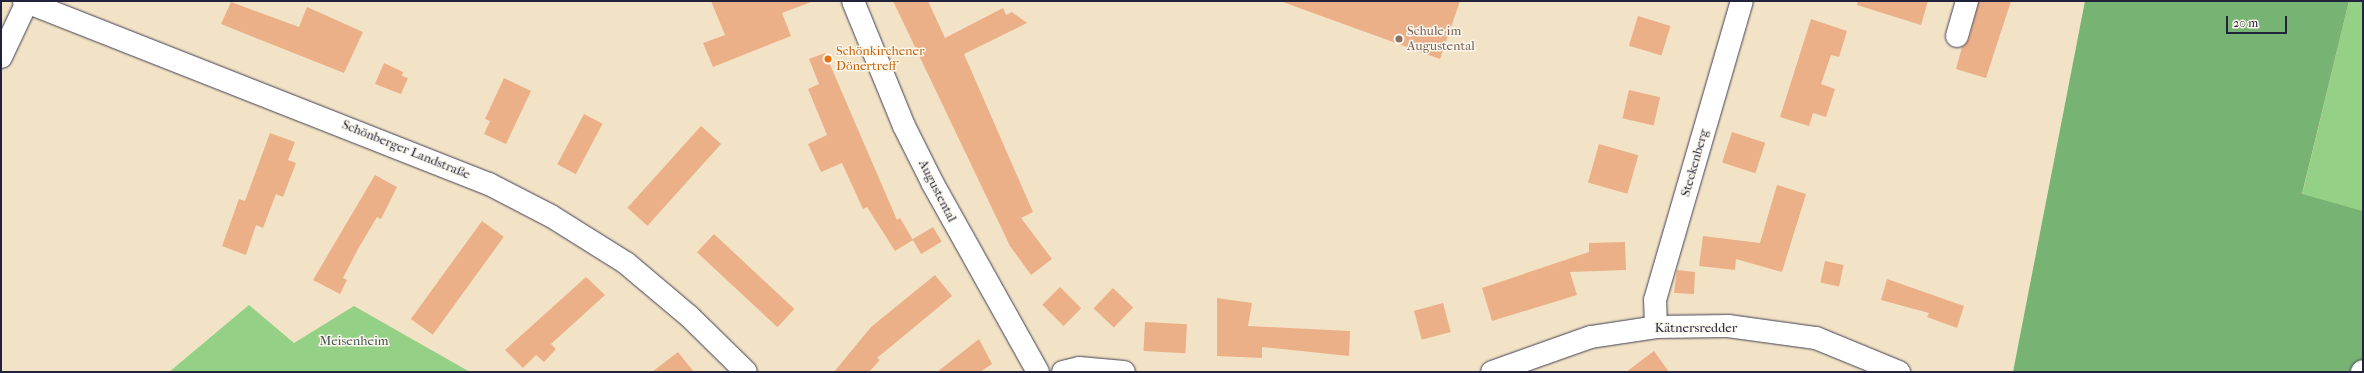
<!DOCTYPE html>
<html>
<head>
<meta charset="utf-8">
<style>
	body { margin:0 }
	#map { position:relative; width:2364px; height:373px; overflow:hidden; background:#f2e3c7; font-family:"IM FELL French Canon",serif }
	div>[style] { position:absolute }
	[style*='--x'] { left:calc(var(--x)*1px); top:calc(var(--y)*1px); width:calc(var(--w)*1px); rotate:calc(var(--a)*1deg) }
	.green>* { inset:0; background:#94d186 }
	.forest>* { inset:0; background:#77b373 }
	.building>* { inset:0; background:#ecb088; transform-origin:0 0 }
	.roads { filter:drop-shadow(0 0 1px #413f50) drop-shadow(0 0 1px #413f50) }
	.minor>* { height:22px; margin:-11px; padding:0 11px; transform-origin:11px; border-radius:11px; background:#fff }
	.tertiary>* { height:22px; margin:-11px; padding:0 11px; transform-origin:11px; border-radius:11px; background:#fff }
	.secondary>* { height:22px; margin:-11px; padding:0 11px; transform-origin:11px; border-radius:11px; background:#fff }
	.dots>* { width:11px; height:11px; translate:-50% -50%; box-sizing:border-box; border:2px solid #fbf7ec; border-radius:50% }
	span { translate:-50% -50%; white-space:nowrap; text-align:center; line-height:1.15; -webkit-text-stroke:3px #fbf7ec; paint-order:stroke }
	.education-label { font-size:13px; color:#785e54 }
	.left { translate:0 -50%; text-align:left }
	.food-label { font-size:13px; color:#c56008 }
	.street-label { font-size:13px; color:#22223b }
	.park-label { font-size:13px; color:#445752 }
	.frame { position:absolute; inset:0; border:2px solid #22223b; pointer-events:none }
	.scale { position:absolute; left:2226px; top:16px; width:61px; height:18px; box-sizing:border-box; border:2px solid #22223b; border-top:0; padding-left:5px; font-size:12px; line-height:14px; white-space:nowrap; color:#22223b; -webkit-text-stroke:3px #fbf7ec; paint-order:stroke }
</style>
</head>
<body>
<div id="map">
	<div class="green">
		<i style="clip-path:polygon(2349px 1px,2363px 1px,2363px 211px,2302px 195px)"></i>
		<i style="clip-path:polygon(249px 305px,294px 343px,354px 306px,470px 372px,169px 372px)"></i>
	</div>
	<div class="forest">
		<i style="clip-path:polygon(2085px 1px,2349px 1px,2302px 194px,2363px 211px,2363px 372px,2013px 372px)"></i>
	</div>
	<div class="building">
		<i style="clip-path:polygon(711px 1px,811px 1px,811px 2px,782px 13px,791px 36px,713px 67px,703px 43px,725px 35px)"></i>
		<i style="clip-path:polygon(893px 1px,928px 1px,945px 38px,1003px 8px,1006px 15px,1012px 12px,1027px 23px,964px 54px,1033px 212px,1021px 218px,1052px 259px,1031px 275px,1010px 246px)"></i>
		<i style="clip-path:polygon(1280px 1px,1460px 1px,1440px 59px)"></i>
		<i style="clip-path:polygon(1858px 1px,1928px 1px,1921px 25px,1857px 5px)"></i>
		<i style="clip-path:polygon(1979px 1px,2011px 1px,1986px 78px,1956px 69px,1962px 47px,1969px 39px)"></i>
		<i style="clip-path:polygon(231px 2px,299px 27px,307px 7px,363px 32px,344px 73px,221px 24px)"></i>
		<i style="left:1638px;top:16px;width:34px;height:31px;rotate:17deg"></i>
		<i style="clip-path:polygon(1811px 19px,1847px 31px,1839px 57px,1831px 55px,1821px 84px,1835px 89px,1826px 117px,1813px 113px,1809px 126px,1780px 117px)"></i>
		<i style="clip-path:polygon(825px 53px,897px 220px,900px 218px,913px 240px,895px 251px,867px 207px,863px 209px,842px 163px,821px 172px,808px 144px,827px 135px,808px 89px,819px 84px,809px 59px)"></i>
		<i style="clip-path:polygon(384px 63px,403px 72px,402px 76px,408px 78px,401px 94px,375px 84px)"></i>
		<i style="clip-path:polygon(504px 78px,531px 91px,506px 144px,484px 134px,490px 121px,485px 119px)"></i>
		<i style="left:1629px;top:90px;width:32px;height:29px;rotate:13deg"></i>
		<i style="left:584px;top:114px;width:21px;height:57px;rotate:28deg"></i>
		<i style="left:701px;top:126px;width:27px;height:110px;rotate:42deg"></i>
		<i style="left:1732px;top:132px;width:35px;height:32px;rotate:18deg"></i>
		<i style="clip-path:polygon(270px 133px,295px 142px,288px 160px,296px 163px,283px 197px,276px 194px,263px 228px,256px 225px,246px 255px,222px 246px,239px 199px,245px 201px)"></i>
		<i style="left:1599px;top:144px;width:41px;height:40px;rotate:16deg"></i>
		<i style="clip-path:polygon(375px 175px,397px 187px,381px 219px,377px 217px,358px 249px,343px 278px,347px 280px,340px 294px,313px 280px)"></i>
		<i style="clip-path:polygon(1777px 185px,1806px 194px,1782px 272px,1736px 259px,1735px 270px,1699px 266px,1703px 236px,1760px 243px)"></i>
		<i style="left:482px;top:221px;width:27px;height:121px;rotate:36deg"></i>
		<i style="left:933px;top:227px;width:17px;height:24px;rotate:59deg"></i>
		<i style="left:714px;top:234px;width:110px;height:25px;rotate:43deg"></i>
		<i style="clip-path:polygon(1625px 242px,1626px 270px,1570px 272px,1577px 295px,1492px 321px,1482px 288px,1589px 252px,1589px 243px)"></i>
		<i style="left:1825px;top:261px;width:19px;height:22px;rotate:12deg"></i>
		<i style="clip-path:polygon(1677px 270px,1695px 272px,1694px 294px,1674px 293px)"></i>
		<i style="clip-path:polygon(935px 275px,952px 296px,877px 358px,880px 360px,869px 372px,834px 372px,871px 327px)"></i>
		<i style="clip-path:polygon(586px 277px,605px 295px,551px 344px,556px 349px,544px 362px,536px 355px,523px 368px,505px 350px)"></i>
		<i style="clip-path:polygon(1887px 279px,1964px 306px,1957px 328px,1927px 317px,1929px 313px,1881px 300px)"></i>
		<i style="left:1060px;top:287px;width:30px;height:25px;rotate:45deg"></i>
		<i style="left:1113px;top:288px;width:28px;height:28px;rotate:44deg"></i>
		<i style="clip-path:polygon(1217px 298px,1252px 303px,1248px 326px,1350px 331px,1349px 356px,1262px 347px,1262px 358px,1217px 356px)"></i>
		<i style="left:1443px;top:303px;width:30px;height:30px;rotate:75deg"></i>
		<i style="left:1145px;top:322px;width:42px;height:29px;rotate:3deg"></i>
		<i style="clip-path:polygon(979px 339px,992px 364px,980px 372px,937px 372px)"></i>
		<i style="clip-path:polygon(1654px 351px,1669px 372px,1626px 372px)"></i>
		<i style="clip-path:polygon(678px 352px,694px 372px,652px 372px)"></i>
	</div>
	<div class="roads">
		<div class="minor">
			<i style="--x:1957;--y:36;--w:36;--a:-74"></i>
			<i style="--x:1;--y:57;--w:61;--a:-64.7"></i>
			<i style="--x:1656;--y:327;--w:27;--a:-92"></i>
			<i style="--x:1655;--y:300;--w:311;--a:-73.8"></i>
			<i style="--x:1063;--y:372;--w:16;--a:-14"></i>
			<i style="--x:1079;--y:368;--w:45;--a:5.1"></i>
			<i style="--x:1492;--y:372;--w:105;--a:-19.5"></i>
			<i style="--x:1591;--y:337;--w:66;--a:-8.7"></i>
			<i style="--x:1656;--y:327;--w:72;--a:-0.8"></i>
			<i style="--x:1728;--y:326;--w:89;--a:7.8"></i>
			<i style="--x:1816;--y:338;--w:90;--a:22.3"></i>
			<i style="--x:2362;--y:372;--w:1;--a:-45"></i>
		</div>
		<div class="tertiary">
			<i style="--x:853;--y:1;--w:135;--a:67.8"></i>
			<i style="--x:904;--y:126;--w:65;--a:63.4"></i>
			<i style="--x:933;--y:184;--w:215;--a:60.8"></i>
		</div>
		<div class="secondary">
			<i style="--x:24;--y:1;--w:500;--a:21.5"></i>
			<i style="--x:489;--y:184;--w:70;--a:27.3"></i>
			<i style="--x:551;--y:216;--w:89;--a:32.1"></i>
			<i style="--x:626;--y:263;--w:84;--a:40.2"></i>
			<i style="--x:690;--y:317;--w:78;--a:44.5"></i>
		</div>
	</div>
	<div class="dots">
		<i style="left:1399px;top:39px;background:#8d6e63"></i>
		<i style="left:828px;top:59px;background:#e8710a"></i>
	</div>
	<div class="education-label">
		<span class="left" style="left:1407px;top:39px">Schule im<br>Augustental</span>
	</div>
	<div class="food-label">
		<span class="left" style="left:836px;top:59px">Schönkirchener<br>Dönertreff</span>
	</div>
	<div class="street-label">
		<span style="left:406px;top:150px;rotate:22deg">Schönberger Landstraße</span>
		<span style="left:1695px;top:163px;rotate:-74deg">Steckenberg</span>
		<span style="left:937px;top:191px;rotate:63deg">Augustental</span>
		<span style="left:1696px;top:328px">Kätnersredder</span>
	</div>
	<div class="park-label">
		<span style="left:354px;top:341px">Meisenheim</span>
	</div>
	<div class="frame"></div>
	<div class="scale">20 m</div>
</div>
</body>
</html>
